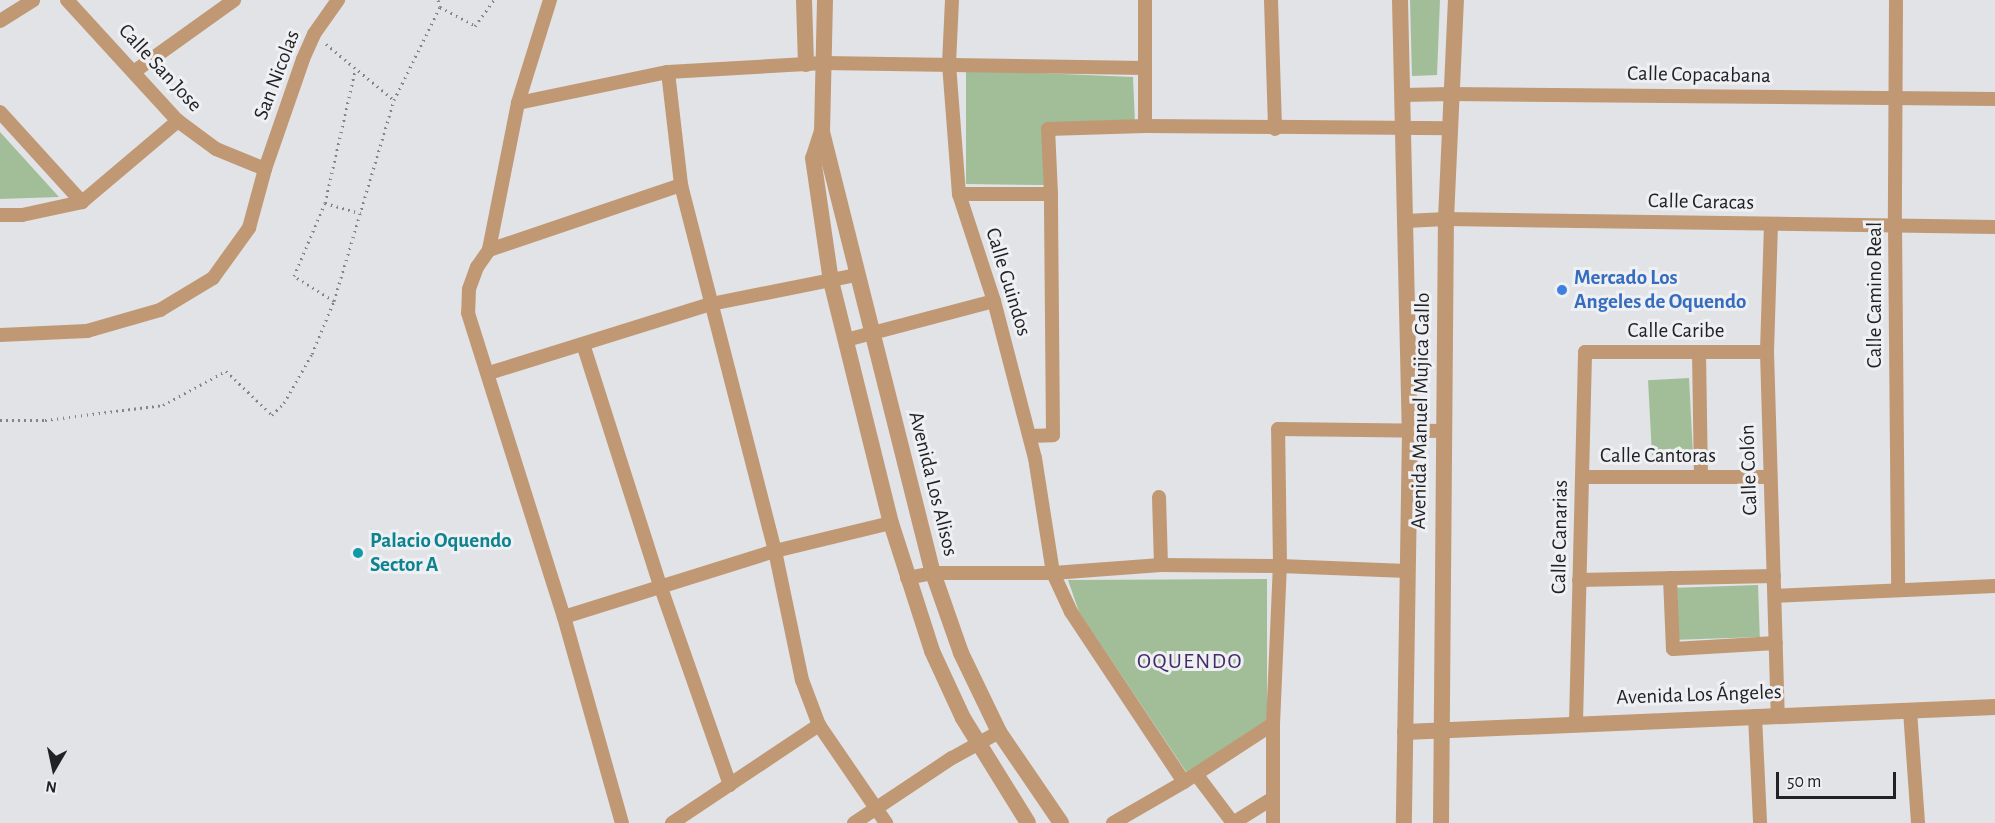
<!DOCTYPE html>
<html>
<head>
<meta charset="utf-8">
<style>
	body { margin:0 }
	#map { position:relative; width:1995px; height:823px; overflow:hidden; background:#e1e3e6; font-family:"Alegreya Sans",sans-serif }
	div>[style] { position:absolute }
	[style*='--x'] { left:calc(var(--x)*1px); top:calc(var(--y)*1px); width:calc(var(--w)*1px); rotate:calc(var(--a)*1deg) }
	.green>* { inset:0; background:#a1be98; transform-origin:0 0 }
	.path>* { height:3px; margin-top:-1.5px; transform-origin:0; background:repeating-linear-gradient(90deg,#848588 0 1.5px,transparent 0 6px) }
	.minor>* { height:14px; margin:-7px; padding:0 7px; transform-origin:7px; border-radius:7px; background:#c09874 }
	.tertiary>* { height:16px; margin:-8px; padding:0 8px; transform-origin:8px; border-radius:8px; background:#c09874 }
	.dots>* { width:16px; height:16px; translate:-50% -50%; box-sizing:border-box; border:3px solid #eff0f3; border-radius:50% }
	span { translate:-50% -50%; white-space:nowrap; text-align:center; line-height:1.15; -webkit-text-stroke:6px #eff0f3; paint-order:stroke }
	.street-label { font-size:21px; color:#222224 }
	.shop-label { font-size:21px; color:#366cbe; font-weight:700 }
	.left { translate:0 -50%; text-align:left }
	.culture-label { font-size:21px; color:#0d838f; font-weight:700 }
	.neighbourhood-label { font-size:22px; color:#432b66; letter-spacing:1.5px }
	.north { position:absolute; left:24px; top:739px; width:60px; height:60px; -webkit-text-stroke:4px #eff0f3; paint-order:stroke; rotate:189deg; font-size:16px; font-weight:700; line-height:24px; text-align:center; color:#222224 }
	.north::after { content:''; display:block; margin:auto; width:21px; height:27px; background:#222224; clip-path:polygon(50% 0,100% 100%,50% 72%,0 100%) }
	.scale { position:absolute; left:1776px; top:772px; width:120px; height:27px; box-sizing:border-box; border:3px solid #222224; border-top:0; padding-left:8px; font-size:18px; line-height:21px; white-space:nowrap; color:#222224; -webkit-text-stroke:4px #eff0f3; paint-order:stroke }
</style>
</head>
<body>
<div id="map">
	<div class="green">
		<i style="clip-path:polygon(1410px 0,1440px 0,1437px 75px,1412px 76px)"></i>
		<i style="clip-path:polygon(966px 70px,1133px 77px,1135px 123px,1043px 124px,1044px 185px,966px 184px)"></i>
		<i style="clip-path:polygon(0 132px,59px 197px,0 199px)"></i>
		<i style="left:1689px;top:378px;width:75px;height:41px;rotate:87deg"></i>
		<i style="clip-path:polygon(1267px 579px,1267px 720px,1187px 773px,1079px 612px,1068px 580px)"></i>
		<i style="left:1758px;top:585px;width:52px;height:81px;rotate:88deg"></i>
	</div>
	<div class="path">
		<i style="--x:438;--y:0;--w:7;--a:74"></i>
		<i style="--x:440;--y:7;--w:40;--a:28"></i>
		<i style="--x:475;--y:26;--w:32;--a:-54"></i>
		<i style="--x:326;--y:44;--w:88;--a:39.5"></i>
		<i style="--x:325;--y:203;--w:37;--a:16"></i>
		<i style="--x:334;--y:301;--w:47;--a:-148"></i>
		<i style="--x:294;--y:276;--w:79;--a:-67"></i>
		<i style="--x:325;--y:203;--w:135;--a:-77.2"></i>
		<i style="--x:0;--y:420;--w:45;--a:0"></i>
		<i style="--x:45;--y:420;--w:119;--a:-7.2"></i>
		<i style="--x:163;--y:405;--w:72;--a:-28.4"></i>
		<i style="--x:226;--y:371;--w:64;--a:43.7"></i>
		<i style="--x:272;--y:415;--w:17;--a:-45"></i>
		<i style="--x:284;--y:403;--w:56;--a:-60.3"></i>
		<i style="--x:312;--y:354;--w:57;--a:-67.5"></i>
		<i style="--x:334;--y:301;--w:210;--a:-73.4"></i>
		<i style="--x:394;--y:100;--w:104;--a:-63.7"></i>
	</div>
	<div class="minor">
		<i style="--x:67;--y:0;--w:164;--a:47.5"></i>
		<i style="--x:178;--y:121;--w:47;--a:36.4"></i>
		<i style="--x:216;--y:149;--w:53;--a:22.2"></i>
		<i style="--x:550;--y:0;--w:108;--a:107.3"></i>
		<i style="--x:518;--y:103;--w:150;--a:101.2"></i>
		<i style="--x:489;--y:250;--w:21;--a:125"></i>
		<i style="--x:477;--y:267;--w:23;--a:110"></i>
		<i style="--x:469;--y:289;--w:24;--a:92"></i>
		<i style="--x:468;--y:313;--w:319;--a:72.5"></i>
		<i style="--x:564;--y:617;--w:214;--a:74.3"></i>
		<i style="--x:952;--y:0;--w:64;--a:92.7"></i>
		<i style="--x:949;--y:64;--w:130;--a:85.6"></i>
		<i style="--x:959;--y:194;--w:113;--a:71.9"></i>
		<i style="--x:994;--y:301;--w:162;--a:75.4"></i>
		<i style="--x:1035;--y:458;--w:116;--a:81.1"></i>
		<i style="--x:1053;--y:573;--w:43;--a:65.2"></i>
		<i style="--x:1071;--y:612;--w:204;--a:56.4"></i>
		<i style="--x:1145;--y:0;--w:126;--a:90"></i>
		<i style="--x:1271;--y:0;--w:129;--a:88.2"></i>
		<i style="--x:1896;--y:0;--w:224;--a:90.3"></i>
		<i style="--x:1895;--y:224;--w:366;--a:89.5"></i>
		<i style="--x:0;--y:21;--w:39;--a:-32"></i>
		<i style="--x:135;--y:71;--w:122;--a:-35.6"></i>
		<i style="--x:668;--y:72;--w:114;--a:83.4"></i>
		<i style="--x:681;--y:185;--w:378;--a:75.6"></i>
		<i style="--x:775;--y:551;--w:132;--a:78.2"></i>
		<i style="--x:802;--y:680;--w:48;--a:69.3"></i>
		<i style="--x:819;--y:725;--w:119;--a:55.6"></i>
		<i style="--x:1403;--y:95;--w:48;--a:-1.2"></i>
		<i style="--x:1451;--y:94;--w:544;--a:0.53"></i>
		<i style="--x:518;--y:103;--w:153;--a:-11.7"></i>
		<i style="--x:668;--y:72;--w:156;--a:-3.3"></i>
		<i style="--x:824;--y:63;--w:321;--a:0.9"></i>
		<i style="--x:0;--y:112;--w:122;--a:47.7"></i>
		<i style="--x:959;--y:194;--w:92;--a:0"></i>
		<i style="--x:0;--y:215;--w:22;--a:0"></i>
		<i style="--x:22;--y:215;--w:61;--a:-12.2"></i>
		<i style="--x:82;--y:202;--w:126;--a:-40.2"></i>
		<i style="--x:1406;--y:221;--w:40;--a:-2.9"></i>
		<i style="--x:1446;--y:219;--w:549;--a:0.83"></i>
		<i style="--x:1771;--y:224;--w:128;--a:91.8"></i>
		<i style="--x:1767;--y:352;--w:363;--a:88.3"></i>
		<i style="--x:489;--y:250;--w:203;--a:-18.7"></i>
		<i style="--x:0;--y:335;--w:87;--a:-2.6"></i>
		<i style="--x:87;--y:331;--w:76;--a:-16"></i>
		<i style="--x:160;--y:310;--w:62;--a:-31.1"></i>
		<i style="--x:213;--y:278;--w:62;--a:-54.2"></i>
		<i style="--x:249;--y:228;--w:61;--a:-74.8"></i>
		<i style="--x:265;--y:169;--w:116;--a:-70.9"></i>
		<i style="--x:303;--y:59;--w:27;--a:-66"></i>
		<i style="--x:314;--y:34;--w:42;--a:-54.8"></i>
		<i style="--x:846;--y:340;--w:153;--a:-14.8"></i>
		<i style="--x:583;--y:344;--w:253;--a:72.3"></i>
		<i style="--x:660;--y:585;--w:212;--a:70.7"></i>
		<i style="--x:1699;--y:352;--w:125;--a:89.1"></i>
		<i style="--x:489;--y:373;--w:232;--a:-17.3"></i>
		<i style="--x:711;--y:304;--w:148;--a:-11.3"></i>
		<i style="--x:1030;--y:436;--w:23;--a:-2"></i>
		<i style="--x:1053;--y:435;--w:241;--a:-90.5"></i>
		<i style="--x:1051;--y:194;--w:65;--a:-92.6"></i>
		<i style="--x:1048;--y:129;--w:97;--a:-1.8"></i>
		<i style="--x:1145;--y:126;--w:305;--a:0.4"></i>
		<i style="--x:1582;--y:477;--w:188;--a:0"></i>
		<i style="--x:1159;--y:497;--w:68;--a:88.3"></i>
		<i style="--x:907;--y:578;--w:26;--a:-11"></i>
		<i style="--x:933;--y:573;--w:120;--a:0"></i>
		<i style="--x:1053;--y:573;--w:108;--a:-4.2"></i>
		<i style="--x:1161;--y:565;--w:119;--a:0.5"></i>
		<i style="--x:1280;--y:566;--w:127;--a:2.3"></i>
		<i style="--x:1670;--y:578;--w:71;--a:87.6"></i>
		<i style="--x:1673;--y:649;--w:103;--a:-3.3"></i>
		<i style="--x:1579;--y:580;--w:195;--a:-1.2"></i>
		<i style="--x:1775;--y:596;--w:220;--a:-2.6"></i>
		<i style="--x:564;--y:617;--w:221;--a:-17.4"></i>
		<i style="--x:775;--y:551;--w:119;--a:-13.6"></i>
		<i style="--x:1910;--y:711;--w:112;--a:85.9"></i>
		<i style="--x:1755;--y:716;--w:107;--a:87.3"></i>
		<i style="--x:1576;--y:723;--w:371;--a:-88.6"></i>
		<i style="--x:1585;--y:352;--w:182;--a:0"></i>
		<i style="--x:1196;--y:774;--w:61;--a:52.9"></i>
		<i style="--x:1233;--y:823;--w:47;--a:-32"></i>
		<i style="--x:672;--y:823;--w:177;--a:-33.7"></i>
		<i style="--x:854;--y:823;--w:118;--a:-33.6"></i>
		<i style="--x:952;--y:758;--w:54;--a:-29"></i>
		<i style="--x:1113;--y:823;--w:82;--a:-30"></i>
		<i style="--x:1184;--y:782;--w:106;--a:-33.1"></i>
		<i style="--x:1273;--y:823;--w:99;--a:-90"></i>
		<i style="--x:1273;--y:724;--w:158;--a:-87.5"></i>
		<i style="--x:1280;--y:566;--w:137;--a:-90.8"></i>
		<i style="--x:1278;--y:429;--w:166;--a:0.7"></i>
	</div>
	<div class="tertiary">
		<i style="--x:804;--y:0;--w:64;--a:88.2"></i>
		<i style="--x:825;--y:0;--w:131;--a:91.3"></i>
		<i style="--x:822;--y:131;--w:28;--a:108"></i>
		<i style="--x:813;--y:158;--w:124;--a:81.7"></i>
		<i style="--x:831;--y:281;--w:249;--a:76.1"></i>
		<i style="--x:891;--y:523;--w:134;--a:72.2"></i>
		<i style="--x:932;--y:651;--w:74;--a:65.2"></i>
		<i style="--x:963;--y:718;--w:123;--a:58.2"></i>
		<i style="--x:1400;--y:0;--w:431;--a:88.7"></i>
		<i style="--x:1410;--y:431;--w:392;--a:90.9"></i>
		<i style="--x:822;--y:132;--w:455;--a:75.9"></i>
		<i style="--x:933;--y:573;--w:85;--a:70.7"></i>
		<i style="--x:961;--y:653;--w:88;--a:64.3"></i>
		<i style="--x:999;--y:732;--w:110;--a:55.7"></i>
		<i style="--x:1405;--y:732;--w:591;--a:-2.43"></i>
		<i style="--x:1441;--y:823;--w:604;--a:-89.53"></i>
		<i style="--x:1446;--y:219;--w:219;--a:-87.4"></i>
	</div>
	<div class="dots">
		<i style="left:1562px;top:290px;background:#3f7fe0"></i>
		<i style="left:358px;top:553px;background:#0f9aa8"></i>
	</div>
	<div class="street-label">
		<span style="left:160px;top:68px;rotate:47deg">Calle San Jose</span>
		<span style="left:277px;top:75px;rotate:-69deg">San Nicolas</span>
		<span style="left:1699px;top:75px;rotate:1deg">Calle Copacabana</span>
		<span style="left:1701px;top:202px;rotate:1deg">Calle Caracas</span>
		<span style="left:1008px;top:282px;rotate:73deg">Calle Guindos</span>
		<span style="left:1875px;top:295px;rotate:-90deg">Calle Camino Real</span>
		<span style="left:1676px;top:331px">Calle Caribe</span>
		<span style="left:1421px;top:411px;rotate:-89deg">Avenida Manuel Mujica Gallo</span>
		<span style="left:1658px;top:456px">Calle Cantoras</span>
		<span style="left:1749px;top:470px;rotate:-92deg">Calle Colón</span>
		<span style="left:933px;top:484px;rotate:76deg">Avenida Los Alisos</span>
		<span style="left:1560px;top:537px;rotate:-89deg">Calle Canarias</span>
		<span style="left:1699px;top:695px;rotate:-2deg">Avenida Los Ángeles</span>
	</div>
	<div class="shop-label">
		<span class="left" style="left:1574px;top:290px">Mercado Los<br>Angeles de Oquendo</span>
	</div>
	<div class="culture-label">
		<span class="left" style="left:370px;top:553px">Palacio Oquendo<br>Sector A</span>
	</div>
	<div class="neighbourhood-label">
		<span style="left:1190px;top:662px">OQUENDO</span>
	</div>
	<div class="north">N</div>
	<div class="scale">50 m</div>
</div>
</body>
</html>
